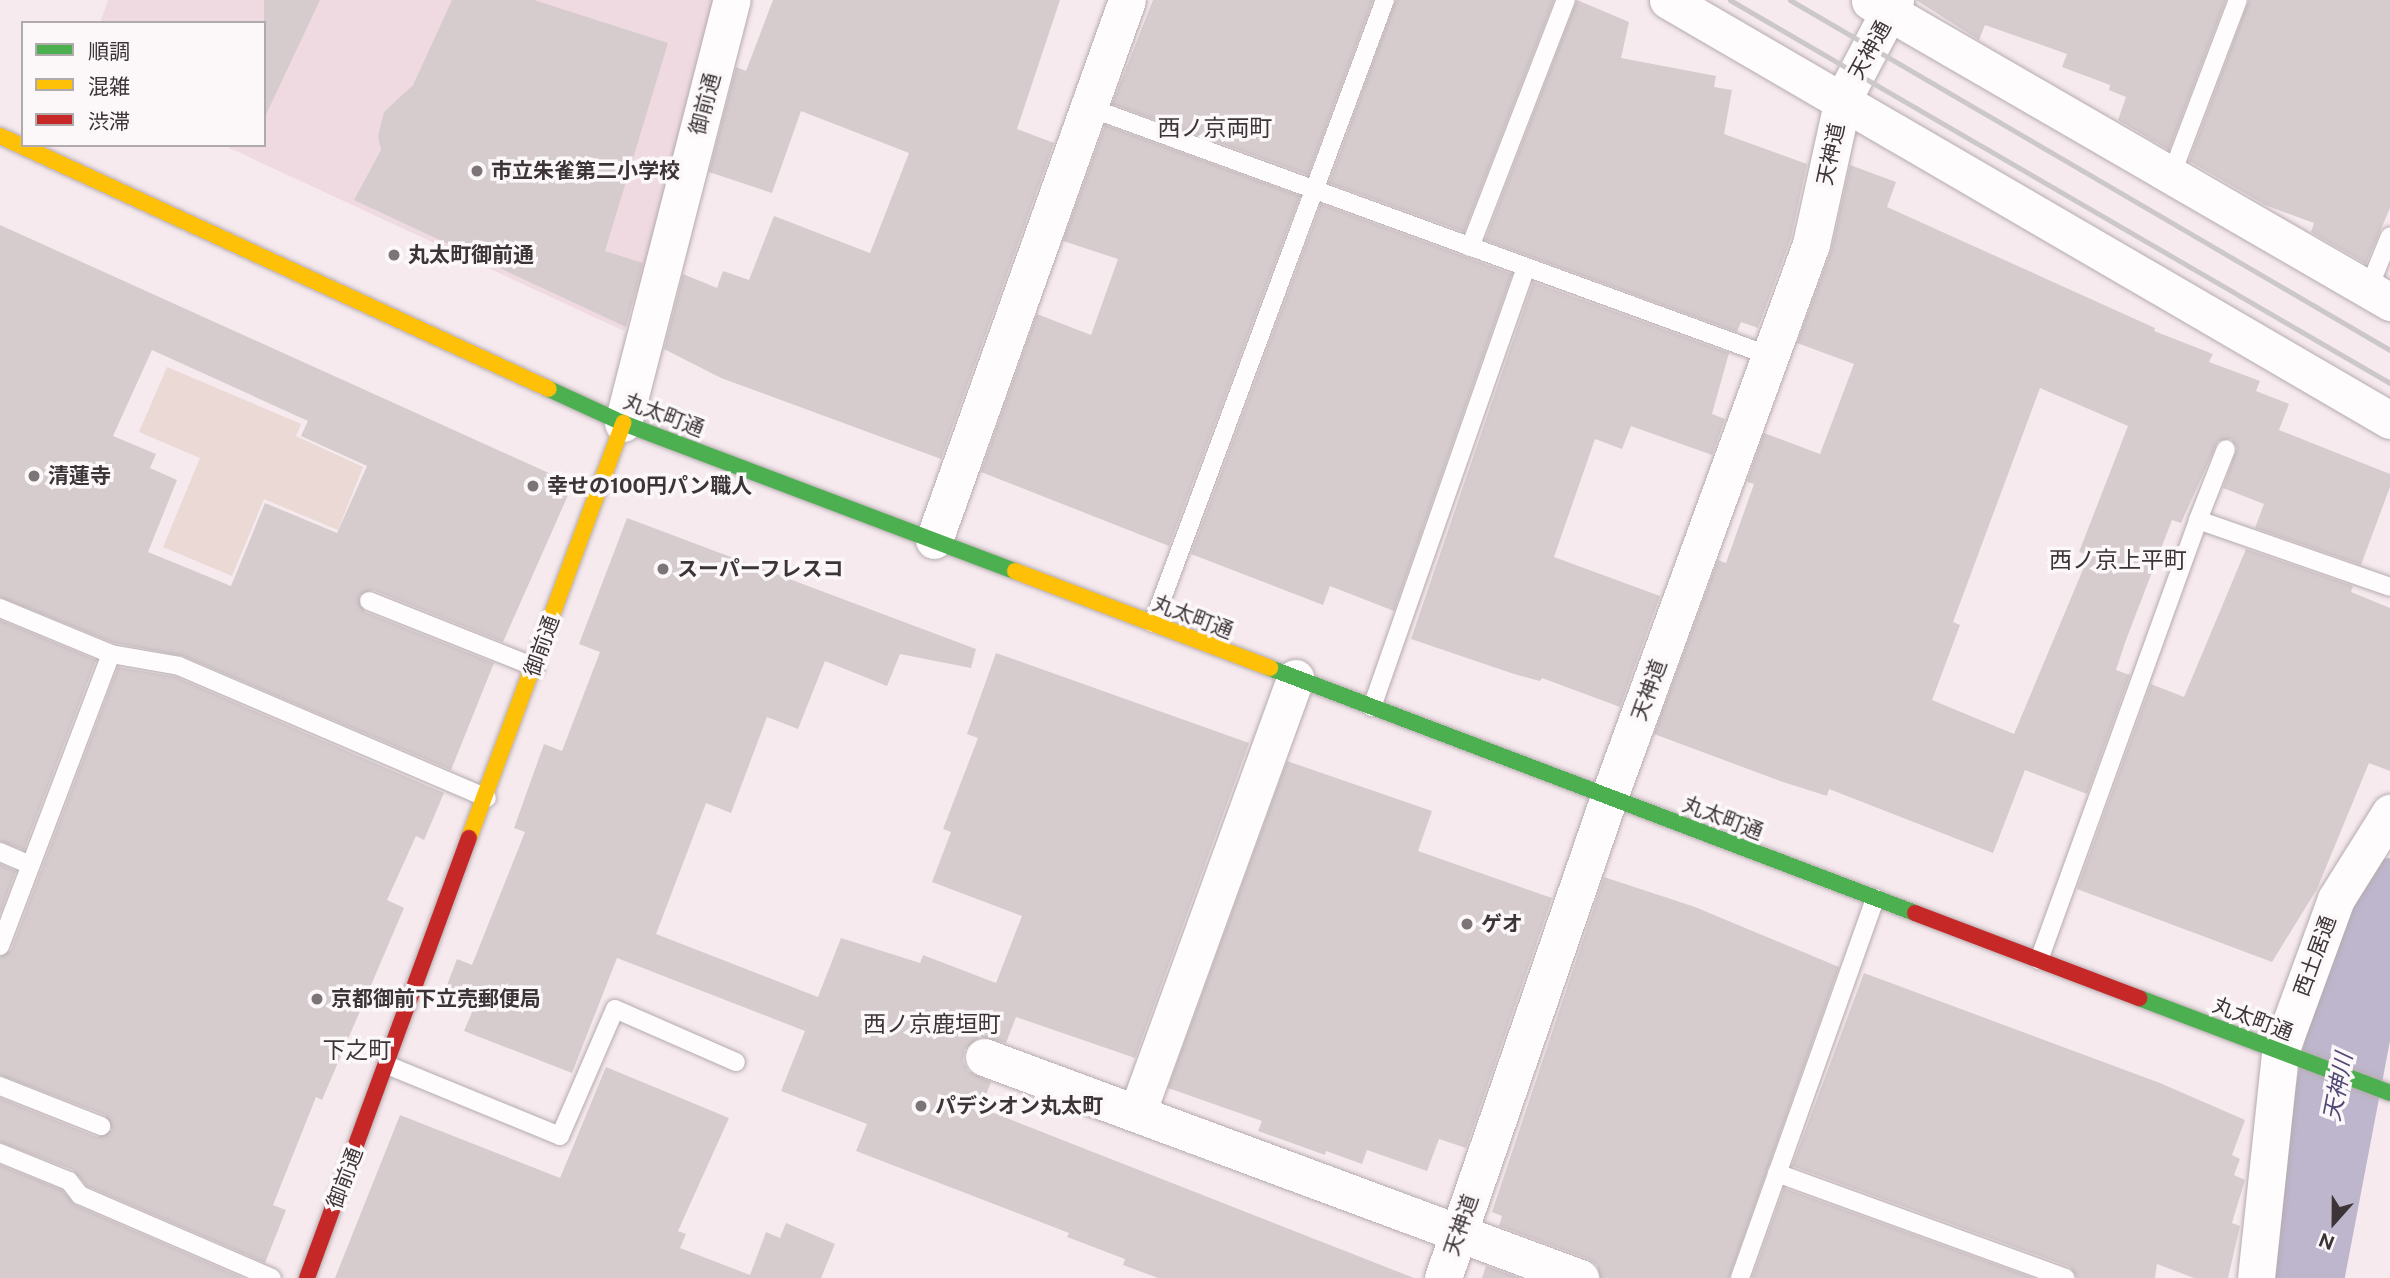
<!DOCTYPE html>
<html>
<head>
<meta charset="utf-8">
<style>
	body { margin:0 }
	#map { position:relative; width:2390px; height:1278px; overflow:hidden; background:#f6eaee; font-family:"Public Sans","Noto Sans JP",sans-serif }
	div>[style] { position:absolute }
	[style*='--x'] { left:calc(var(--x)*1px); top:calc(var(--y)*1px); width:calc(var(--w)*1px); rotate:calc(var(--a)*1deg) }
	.built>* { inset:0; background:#f0dae2 }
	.green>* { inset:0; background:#ead9d4 }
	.river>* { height:84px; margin:-42px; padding:0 42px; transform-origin:42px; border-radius:42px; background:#bdb6cc }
	.building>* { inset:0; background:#d6ccce }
	.roads { filter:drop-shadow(0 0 2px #b5abaf) drop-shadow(0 0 2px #b5abaf) }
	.lane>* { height:18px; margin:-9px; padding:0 9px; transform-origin:9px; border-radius:9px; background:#fefcfc }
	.street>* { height:37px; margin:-18.5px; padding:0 18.5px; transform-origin:18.5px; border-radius:18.5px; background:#fefcfc }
	.fast>* { height:16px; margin:-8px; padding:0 8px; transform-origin:8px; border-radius:8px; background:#4caf50 }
	.slow>* { height:16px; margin:-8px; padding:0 8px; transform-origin:8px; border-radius:8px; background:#ffc107 }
	.jam>* { height:16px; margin:-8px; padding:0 8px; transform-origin:8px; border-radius:8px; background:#c62828 }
	.rail>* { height:5px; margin:-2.5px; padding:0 2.5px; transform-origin:2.5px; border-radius:2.5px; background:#ccc8c9 }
	.dots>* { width:19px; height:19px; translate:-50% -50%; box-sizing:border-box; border:4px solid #fcf8f9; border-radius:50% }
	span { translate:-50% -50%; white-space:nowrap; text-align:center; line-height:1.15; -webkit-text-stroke:7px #fcf8f9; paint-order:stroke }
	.street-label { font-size:21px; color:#3c3437 }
	.poi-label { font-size:21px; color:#3c3437; font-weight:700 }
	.left { translate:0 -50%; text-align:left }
	.neighbourhood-label { font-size:23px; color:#3c3437 }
	.water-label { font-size:23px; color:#514a76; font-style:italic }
	.legend { position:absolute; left:21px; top:21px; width:245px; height:126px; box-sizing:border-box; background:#fcf8f9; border:2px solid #afaaab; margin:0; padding:9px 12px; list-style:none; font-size:21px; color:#3c3437 }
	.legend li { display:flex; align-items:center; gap:14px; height:35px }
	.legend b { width:35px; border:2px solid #afaaab }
	.north { position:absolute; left:2299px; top:1187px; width:70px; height:70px; -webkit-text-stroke:5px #fcf8f9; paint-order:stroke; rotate:201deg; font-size:19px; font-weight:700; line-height:28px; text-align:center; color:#3c3437 }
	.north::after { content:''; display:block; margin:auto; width:24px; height:32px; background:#3c3437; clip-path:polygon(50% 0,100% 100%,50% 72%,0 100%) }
</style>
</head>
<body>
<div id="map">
	<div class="built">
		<i style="clip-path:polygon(108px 0,719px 0,668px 197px,624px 331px,223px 145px,264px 145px,264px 23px,100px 23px)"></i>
	</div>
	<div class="green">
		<i style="clip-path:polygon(167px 367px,301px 424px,296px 436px,363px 467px,338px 530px,264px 499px,232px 576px,163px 547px,200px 458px,139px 432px)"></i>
	</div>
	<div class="river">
		<i style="--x:2302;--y:1278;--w:322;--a:-79.2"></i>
		<i style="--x:2362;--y:962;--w:68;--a:-65.7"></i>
	</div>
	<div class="building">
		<i style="clip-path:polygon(264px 0,320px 0,264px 119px)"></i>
		<i style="clip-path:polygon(452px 0,534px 0,668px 43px,605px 251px,643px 263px,626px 327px,354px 200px,381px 150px,378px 136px,384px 112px,413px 85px)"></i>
		<i style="clip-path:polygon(773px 0,1060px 0,1017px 129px,1054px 143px,941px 459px,721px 378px,664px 349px,683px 274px,717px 288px,723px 271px,749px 280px,774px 216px,870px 253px,909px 153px,801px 111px,772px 193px,709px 172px,736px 67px,746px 71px)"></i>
		<i style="clip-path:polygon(1153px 0,1373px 0,1308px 175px,1112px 104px)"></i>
		<i style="clip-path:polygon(1396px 0,1554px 0,1464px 232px,1329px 183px)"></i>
		<i style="clip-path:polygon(1577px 0,1629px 22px,1621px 58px,1716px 76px,1714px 87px,1732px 90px,1724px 134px,1807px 164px,1791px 238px,1758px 328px,1741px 322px,1737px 332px,1485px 240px)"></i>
		<i style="clip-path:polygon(1916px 0,2226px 0,2169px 150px,2118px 120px,2126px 97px,2109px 90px,2110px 85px,2062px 67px,2067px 54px,1985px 25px,1979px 40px)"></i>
		<i style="clip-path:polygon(2249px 0,2390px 0,2390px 208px,2366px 264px,2311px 232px,2314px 223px,2265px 205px,2189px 161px)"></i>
		<i style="clip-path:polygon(1105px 125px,1300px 196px,1169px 546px,981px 472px,1037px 314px,1091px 335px,1118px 259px,1063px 241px)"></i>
		<i style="clip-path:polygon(evenodd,1850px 165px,1896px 182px,1887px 207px,2155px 328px,2154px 331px,2213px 354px,2209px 362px,2260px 381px,2256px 391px,2289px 404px,2279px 430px,2390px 474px,2390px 487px,2361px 565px,2255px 528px,2264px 504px,2223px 488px,2237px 448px,2231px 439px,2218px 441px,2181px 523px,2172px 520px,2126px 640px,2116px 670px,2130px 675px,2087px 794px,2025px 770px,1993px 853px,1829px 789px,1827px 796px,1783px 782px,1654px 734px,1718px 560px,1726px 563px,1754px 484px,1747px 482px,1764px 433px,1820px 454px,1854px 364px,1797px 343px,1831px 251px,1850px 165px,2040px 388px,2128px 426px,2079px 552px,2089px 555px,2014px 734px,1932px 700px,1960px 625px,1953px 622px,2040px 388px)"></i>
		<i style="clip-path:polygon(1321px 204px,1512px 274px,1394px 611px,1330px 586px,1323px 605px,1191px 554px)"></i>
		<i style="clip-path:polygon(evenodd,0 225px,573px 484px,503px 642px,373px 590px,359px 596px,365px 612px,494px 663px,451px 770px,183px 656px,114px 643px,0 597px,0 225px,152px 350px,308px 421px,301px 436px,367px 466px,337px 533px,265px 503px,231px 586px,148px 552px,177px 480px,150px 468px,156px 454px,113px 436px,152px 350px)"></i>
		<i style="clip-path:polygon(1533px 282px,1729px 353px,1712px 414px,1725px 419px,1712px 455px,1631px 426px,1622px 449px,1595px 439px,1554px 557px,1660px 596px,1620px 707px,1542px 678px,1540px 681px,1514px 674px,1411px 639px)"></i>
		<i style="clip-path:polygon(627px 518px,976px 649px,971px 668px,900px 654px,887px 686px,825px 661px,798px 729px,767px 717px,731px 813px,706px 803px,656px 934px,818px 997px,841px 938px,920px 963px,923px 955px,996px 983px,1022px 916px,932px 882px,951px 832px,943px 829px,978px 738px,967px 734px,996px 653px,1249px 743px,1135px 1058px,1016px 1017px,1006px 1043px,980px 1037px,965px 1049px,963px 1061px,968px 1071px,991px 1082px,981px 1108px,1414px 1278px,1158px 1278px,1123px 1265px,1125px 1259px,1067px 1237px,1069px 1233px,856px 1151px,867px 1124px,781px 1091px,805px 1031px,617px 958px,572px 1073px,464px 1031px,475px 1005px,444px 993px,457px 959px,472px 965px,525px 832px,514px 828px,544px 744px,562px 751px,600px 652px,579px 644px)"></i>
		<i style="clip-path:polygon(2246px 549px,2353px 586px,2351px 592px,2390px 608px,2390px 771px,2369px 763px,2317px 889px,2272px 962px,2077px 889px,2151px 684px,2184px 697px)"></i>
		<i style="clip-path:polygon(0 620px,96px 660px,24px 850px,0 841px)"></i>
		<i style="clip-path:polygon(118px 667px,176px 677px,444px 793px,424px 840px,416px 836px,387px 900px,404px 908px,322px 1100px,316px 1097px,273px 1205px,286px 1210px,265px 1263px,87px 1186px,73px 1170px,0 1142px,0 1098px,97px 1137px,112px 1130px,105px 1115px,0 1075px,0 957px,11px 950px)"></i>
		<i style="clip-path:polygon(1287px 761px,1432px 811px,1418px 851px,1552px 898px,1466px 1148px,1439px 1139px,1427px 1171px,1367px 1150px,1362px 1164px,1326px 1151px,1325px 1155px,1258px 1131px,1262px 1121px,1168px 1088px)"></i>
		<i style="clip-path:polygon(0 864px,16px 871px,0 914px)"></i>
		<i style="clip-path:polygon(1604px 877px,1695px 907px,1839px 967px,1729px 1278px,1600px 1278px,1597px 1265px,1588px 1259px,1499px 1226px,1502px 1216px,1492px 1212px)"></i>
		<i style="clip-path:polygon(1864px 973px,2160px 1083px,2245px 1120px,2232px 1155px,2240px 1159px,2234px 1175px,2245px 1180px,2232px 1223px,2240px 1226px,2228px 1278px,2194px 1278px,2157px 1264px,2155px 1278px,2077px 1278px,2070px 1267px,1792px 1166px)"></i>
		<i style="clip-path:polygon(606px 1067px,729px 1118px,678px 1231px,686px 1234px,680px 1248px,750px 1275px,766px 1232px,780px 1238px,786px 1223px,835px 1244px,821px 1278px,335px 1278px,400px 1115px,560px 1178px)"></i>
		<i style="clip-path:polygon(0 1165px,62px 1190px,75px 1205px,243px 1278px,0 1278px)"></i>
		<i style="clip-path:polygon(1784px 1188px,2033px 1278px,1752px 1278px)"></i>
		<i style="clip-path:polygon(1486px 1266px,1520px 1278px,1482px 1278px)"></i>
	</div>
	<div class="roads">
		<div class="lane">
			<i style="--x:1088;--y:107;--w:729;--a:20.05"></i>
			<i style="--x:2171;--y:176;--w:188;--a:-69.2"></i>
			<i style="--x:1470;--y:247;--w:265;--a:-68.8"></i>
			<i style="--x:2368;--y:290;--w:58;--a:-67.8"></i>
			<i style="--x:2198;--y:520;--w:76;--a:-68.5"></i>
			<i style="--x:369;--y:601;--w:179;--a:21.7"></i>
			<i style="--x:0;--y:608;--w:120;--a:22.5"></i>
			<i style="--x:111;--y:654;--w:69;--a:10"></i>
			<i style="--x:179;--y:666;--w:335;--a:23.2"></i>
			<i style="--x:1153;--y:623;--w:665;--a:-69.58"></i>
			<i style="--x:1372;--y:707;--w:466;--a:-70.7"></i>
			<i style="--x:0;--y:852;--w:30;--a:23"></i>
			<i style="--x:0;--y:946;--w:312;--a:-69.2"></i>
			<i style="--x:2039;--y:960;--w:468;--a:-70.1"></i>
			<i style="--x:2198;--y:520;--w:203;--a:19.2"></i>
			<i style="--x:387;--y:1065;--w:187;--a:22.3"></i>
			<i style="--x:560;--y:1136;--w:138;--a:-66.6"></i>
			<i style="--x:615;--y:1009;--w:132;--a:23.7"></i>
			<i style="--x:0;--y:1086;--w:109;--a:21.6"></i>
			<i style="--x:0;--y:1153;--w:74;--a:22.1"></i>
			<i style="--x:69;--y:1181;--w:18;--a:52"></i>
			<i style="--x:80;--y:1195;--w:209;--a:23.4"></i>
			<i style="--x:1777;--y:1173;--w:307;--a:20"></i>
			<i style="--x:1740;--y:1278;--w:403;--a:-70.4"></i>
		</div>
		<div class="street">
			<i style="--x:1668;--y:0;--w:835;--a:30.19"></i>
			<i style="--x:1870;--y:1;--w:601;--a:30.06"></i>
			<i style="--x:623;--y:423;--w:437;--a:-75.6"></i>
			<i style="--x:934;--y:540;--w:573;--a:-70.33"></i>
			<i style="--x:984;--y:1057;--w:636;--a:20.35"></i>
			<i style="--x:1137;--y:1113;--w:463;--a:-70"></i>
			<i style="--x:1443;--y:1278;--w:509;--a:-70.96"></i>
			<i style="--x:1609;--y:797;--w:589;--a:-69.93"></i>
			<i style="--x:1811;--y:244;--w:148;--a:-77.6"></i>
			<i style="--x:1843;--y:99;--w:112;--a:-62.3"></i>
			<i style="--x:2256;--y:1278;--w:227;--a:-83.9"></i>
			<i style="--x:2280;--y:1052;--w:163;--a:-69.9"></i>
			<i style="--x:2336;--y:899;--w:102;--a:-57.9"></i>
		</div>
		<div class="fast">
			<i style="--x:549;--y:389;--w:81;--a:24.7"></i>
			<i style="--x:623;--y:423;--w:419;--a:20.7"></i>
			<i style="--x:1270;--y:668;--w:690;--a:20.8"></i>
			<i style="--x:2139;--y:998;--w:268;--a:20.7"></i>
		</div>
		<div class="slow">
			<i style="--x:0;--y:136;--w:604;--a:24.74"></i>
			<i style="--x:1015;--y:571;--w:273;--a:20.8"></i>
			<i style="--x:469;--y:838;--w:443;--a:-69.6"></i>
		</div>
		<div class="jam">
			<i style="--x:1915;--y:913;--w:240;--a:20.8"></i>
			<i style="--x:307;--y:1278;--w:469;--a:-69.8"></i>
		</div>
	</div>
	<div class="rail">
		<i style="--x:1730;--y:0;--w:763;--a:30.13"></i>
		<i style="--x:1790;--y:0;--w:695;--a:30.26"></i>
	</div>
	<div class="dots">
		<i style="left:477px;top:171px;background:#7d7477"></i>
		<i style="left:394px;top:255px;background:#7d7477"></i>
		<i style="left:34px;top:476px;background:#7d7477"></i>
		<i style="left:533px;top:486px;background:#7d7477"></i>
		<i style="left:663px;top:569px;background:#7d7477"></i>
		<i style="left:1467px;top:924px;background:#7d7477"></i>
		<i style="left:317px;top:999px;background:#7d7477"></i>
		<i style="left:921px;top:1106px;background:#7d7477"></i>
	</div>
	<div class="street-label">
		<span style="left:1870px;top:50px;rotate:-61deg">天神通</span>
		<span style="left:705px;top:104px;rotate:-75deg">御前通</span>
		<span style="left:1831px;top:154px;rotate:-78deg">天神道</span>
		<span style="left:664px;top:415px;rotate:21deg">丸太町通</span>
		<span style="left:1193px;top:617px;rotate:21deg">丸太町通</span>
		<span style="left:542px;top:646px;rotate:-70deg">御前通</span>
		<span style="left:1649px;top:690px;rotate:-70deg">天神道</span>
		<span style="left:1723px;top:818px;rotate:21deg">丸太町通</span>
		<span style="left:2315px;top:956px;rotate:-70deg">西土居通</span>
		<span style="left:2253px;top:1019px;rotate:21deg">丸太町通</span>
		<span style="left:345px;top:1178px;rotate:-69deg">御前通</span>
		<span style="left:1461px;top:1225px;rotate:-71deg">天神道</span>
	</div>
	<div class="poi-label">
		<span class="left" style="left:491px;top:171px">市立朱雀第二小学校</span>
		<span class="left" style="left:408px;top:255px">丸太町御前通</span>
		<span class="left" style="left:48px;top:476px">清蓮寺</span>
		<span class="left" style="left:547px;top:486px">幸せの100円パン職人</span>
		<span class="left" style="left:677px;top:569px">スーパーフレスコ</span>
		<span class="left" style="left:1481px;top:924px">ゲオ</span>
		<span class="left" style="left:331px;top:999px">京都御前下立売郵便局</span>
		<span class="left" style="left:935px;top:1106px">パデシオン丸太町</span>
	</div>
	<div class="neighbourhood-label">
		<span style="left:1215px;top:128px">西ノ京両町</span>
		<span style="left:2118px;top:560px">西ノ京上平町</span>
		<span style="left:932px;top:1024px">西ノ京鹿垣町</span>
		<span style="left:357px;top:1050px">下之町</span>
	</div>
	<div class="water-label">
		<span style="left:2338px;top:1087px;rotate:-79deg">天神川</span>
	</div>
	<ul class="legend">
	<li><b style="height:9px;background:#4caf50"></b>順調</li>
	<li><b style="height:9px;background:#ffc107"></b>混雑</li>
	<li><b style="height:9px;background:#c62828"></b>渋滞</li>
	</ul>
	<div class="north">N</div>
</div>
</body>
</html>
